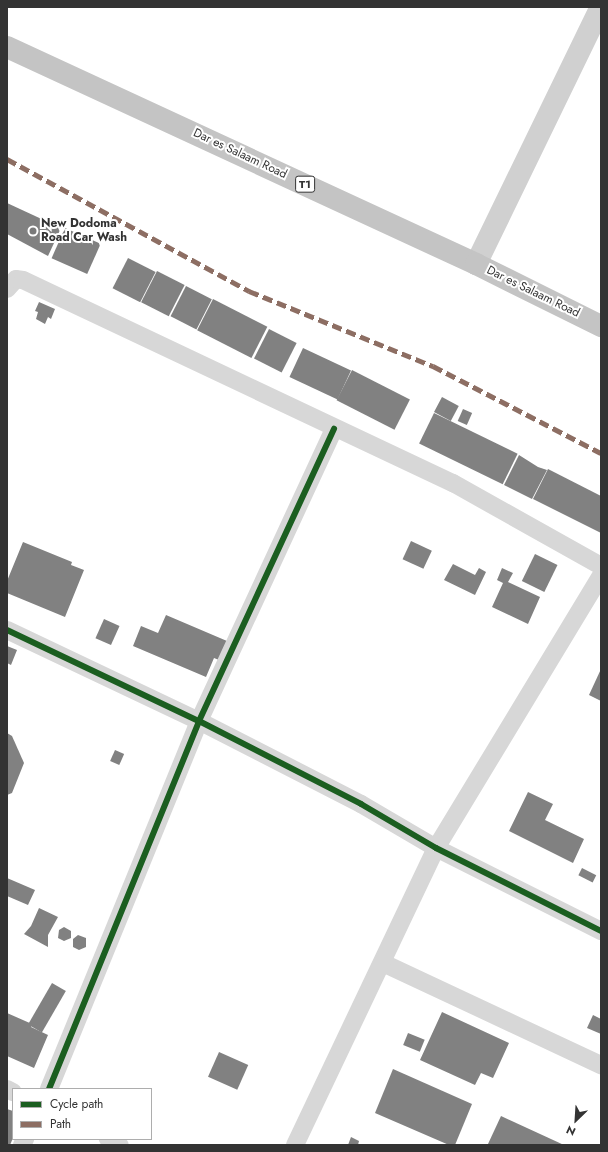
<!DOCTYPE html>
<html>
<head>
<meta charset="utf-8">
<style>
	body { margin:0 }
	#map { position:relative; width:608px; height:1152px; overflow:hidden; background:#fff; font-family:Jost,sans-serif }
	div>[style] { position:absolute }
	[style*='--x'] { left:calc(var(--x)*1px); top:calc(var(--y)*1px); width:calc(var(--w)*1px); rotate:calc(var(--a)*1deg) }
	.building>* { inset:0; background:#818181; transform-origin:0 0 }
	.street>* { height:18px; margin:-9px; padding:0 9px; transform-origin:9px; border-radius:9px; background:#d7d7d7 }
	.secondary>* { height:22px; margin:-11px; padding:0 11px; transform-origin:11px; border-radius:11px; background:#d0d0d0 }
	.highway>* { height:22px; margin:-11px; padding:0 11px; transform-origin:11px; border-radius:11px; background:#c4c4c4 }
	.quiet>* { height:5px; margin-top:-2.5px; transform-origin:0; background:repeating-linear-gradient(90deg,#8d6e63 0 10px,transparent 0 15px) }
	.cycleway>* { height:6px; margin:-3px; padding:0 3px; transform-origin:3px; border-radius:3px; background:#1b5e20 }
	.dots>* { width:11px; height:11px; translate:-50% -50%; box-sizing:border-box; border:2px solid #fff; border-radius:50% }
	span { translate:-50% -50%; white-space:nowrap; text-align:center; line-height:1.15; -webkit-text-stroke:4px #fff; paint-order:stroke }
	.shield-label span { padding:1px 3px; background:#fff; border:1px solid; border-radius:3px; -webkit-text-stroke-width:0 }
	.shield-label { font-size:11px; color:#333; font-weight:700 }
	.street-label { font-size:12px; color:#333 }
	.poi-label { font-size:12px; color:#333; font-weight:700 }
	.left { translate:0 -50%; text-align:left }
	.frame { position:absolute; inset:0; border:8px solid #333; pointer-events:none }
	.legend { position:absolute; left:12px; top:1088px; width:140px; height:52px; box-sizing:border-box; background:#fff; border:1px solid #adadad; margin:0; padding:5px 7px; list-style:none; font-size:12px; color:#333 }
	.legend li { display:flex; align-items:center; gap:8px; height:20px }
	.legend b { width:20px; border:1px solid #adadad }
	.north { position:absolute; left:556px; top:1100px; width:40px; height:40px; -webkit-text-stroke:3px #fff; paint-order:stroke; rotate:205deg; font-size:11px; font-weight:700; line-height:16px; text-align:center; color:#333 }
	.north::after { content:''; display:block; margin:auto; width:14px; height:18px; background:#333; clip-path:polygon(50% 0,100% 100%,50% 72%,0 100%) }
</style>
</head>
<body>
<div id="map">
	<div class="building">
		<i style="clip-path:polygon(7px 203px,61px 228px,48px 256px,7px 234px)"></i>
		<i style="left:65px;top:228px;width:39px;height:33px;rotate:24deg"></i>
		<i style="left:128px;top:258px;width:31px;height:34px;rotate:27deg"></i>
		<i style="left:157px;top:271px;width:31px;height:35px;rotate:27deg"></i>
		<i style="left:186px;top:286px;width:29px;height:34px;rotate:27deg"></i>
		<i style="left:213px;top:299px;width:61px;height:35px;rotate:27deg"></i>
		<i style="clip-path:polygon(39px 302px,55px 309px,51px 319px,48px 317px,45px 324px,36px 319px,38px 312px,35px 311px)"></i>
		<i style="left:269px;top:329px;width:31px;height:33px;rotate:27deg"></i>
		<i style="left:303px;top:348px;width:53px;height:32px;rotate:25deg"></i>
		<i style="left:352px;top:370px;width:65px;height:34px;rotate:27deg"></i>
		<i style="left:442px;top:397px;width:19px;height:17px;rotate:28deg"></i>
		<i style="left:463px;top:409px;width:10px;height:13px;rotate:24deg"></i>
		<i style="left:434px;top:413px;width:93px;height:34px;rotate:26deg"></i>
		<i style="clip-path:polygon(519px 455px,538px 467px,547px 470px,532px 499px,504px 485px)"></i>
		<i style="clip-path:polygon(548px 469px,601px 496px,601px 533px,533px 499px)"></i>
		<i style="left:411px;top:541px;width:23px;height:20px;rotate:25deg"></i>
		<i style="clip-path:polygon(23px 542px,72px 562px,71px 565px,84px 570px,65px 617px,7px 593px,7px 581px)"></i>
		<i style="left:535px;top:554px;width:25px;height:30px;rotate:26deg"></i>
		<i style="clip-path:polygon(453px 564px,475px 575px,479px 568px,486px 572px,475px 595px,444px 580px)"></i>
		<i style="clip-path:polygon(502px 568px,513px 573px,508px 582px,540px 597px,528px 624px,492px 607px,503px 583px,497px 580px)"></i>
		<i style="clip-path:polygon(166px 615px,227px 641px,219px 660px,214px 658px,206px 677px,133px 646px,141px 626px,158px 633px)"></i>
		<i style="left:104px;top:619px;width:17px;height:21px;rotate:24deg"></i>
		<i style="clip-path:polygon(7px 646px,17px 650px,11px 665px,7px 663px)"></i>
		<i style="clip-path:polygon(601px 669px,601px 701px,589px 695px)"></i>
		<i style="clip-path:polygon(7px 733px,12px 736px,24px 763px,12px 793px,7px 795px)"></i>
		<i style="left:115px;top:750px;width:10px;height:12px;rotate:24deg"></i>
		<i style="clip-path:polygon(528px 792px,553px 804px,545px 820px,584px 839px,573px 863px,509px 831px)"></i>
		<i style="left:582px;top:868px;width:16px;height:8px;rotate:27deg"></i>
		<i style="clip-path:polygon(7px 878px,35px 890px,28px 905px,7px 896px)"></i>
		<i style="clip-path:polygon(39px 908px,58px 917px,48px 935px,48px 947px,24px 934px,31px 926px)"></i>
		<i style="clip-path:polygon(64px 927px,71px 931px,71px 938px,64px 941px,58px 938px,59px 930px)"></i>
		<i style="clip-path:polygon(78px 935px,86px 938px,86px 947px,79px 950px,73px 947px,73px 939px)"></i>
		<i style="left:52px;top:983px;width:16px;height:48px;rotate:30deg"></i>
		<i style="clip-path:polygon(442px 1012px,509px 1043px,493px 1078px,481px 1073px,475px 1085px,420px 1060px)"></i>
		<i style="clip-path:polygon(7px 1013px,32px 1024px,31px 1027px,48px 1035px,34px 1068px,7px 1056px)"></i>
		<i style="clip-path:polygon(593px 1015px,601px 1019px,601px 1034px,587px 1028px)"></i>
		<i style="left:408px;top:1033px;width:18px;height:13px;rotate:22deg"></i>
		<i style="left:219px;top:1052px;width:32px;height:27px;rotate:24deg"></i>
		<i style="clip-path:polygon(393px 1069px,472px 1104px,455px 1145px,449px 1145px,375px 1113px)"></i>
		<i style="clip-path:polygon(7px 1109px,13px 1111px,13px 1138px,10px 1145px,7px 1145px)"></i>
		<i style="clip-path:polygon(501px 1116px,564px 1145px,488px 1144px)"></i>
		<i style="clip-path:polygon(351px 1137px,359px 1141px,358px 1145px,348px 1145px)"></i>
	</div>
	<div class="street">
		<i style="--x:7;--y:289;--w:13;--a:-48"></i>
		<i style="--x:16;--y:279;--w:7;--a:8"></i>
		<i style="--x:23;--y:280;--w:476;--a:25.3"></i>
		<i style="--x:453;--y:483;--w:170;--a:29.3"></i>
		<i style="--x:7;--y:630;--w:212;--a:25.4"></i>
		<i style="--x:199;--y:721;--w:182;--a:27.1"></i>
		<i style="--x:361;--y:804;--w:87;--a:30.4"></i>
		<i style="--x:436;--y:848;--w:185;--a:26.7"></i>
		<i style="--x:383;--y:963;--w:241;--a:25.1"></i>
		<i style="--x:7;--y:1089;--w:7;--a:27"></i>
		<i style="--x:49;--y:1089;--w:397;--a:-67.8"></i>
		<i style="--x:199;--y:721;--w:322;--a:-65.2"></i>
		<i style="--x:108;--y:1139;--w:13;--a:27"></i>
		<i style="--x:22;--y:1145;--w:7;--a:-63"></i>
		<i style="--x:295;--y:1145;--w:329;--a:-64.6"></i>
		<i style="--x:436;--y:848;--w:318;--a:-58.8"></i>
	</div>
	<div class="secondary">
		<i style="--x:476;--y:264;--w:286;--a:-64.1"></i>
	</div>
	<div class="highway">
		<i style="--x:7;--y:47;--w:517;--a:24.83"></i>
		<i style="--x:476;--y:264;--w:140;--a:26.4"></i>
	</div>
	<div class="quiet">
		<i style="--x:7;--y:159;--w:276;--a:28.6"></i>
		<i style="--x:249;--y:291;--w:199;--a:22.2"></i>
		<i style="--x:433;--y:366;--w:189;--a:27.4"></i>
	</div>
	<div class="cycleway">
		<i style="--x:7;--y:630;--w:212;--a:25.4"></i>
		<i style="--x:199;--y:721;--w:182;--a:27.1"></i>
		<i style="--x:361;--y:804;--w:87;--a:30.4"></i>
		<i style="--x:436;--y:848;--w:185;--a:26.7"></i>
		<i style="--x:49;--y:1089;--w:397;--a:-67.8"></i>
		<i style="--x:199;--y:721;--w:322;--a:-65.2"></i>
	</div>
	<div class="dots">
		<i style="left:33px;top:231px;background:#7a7a7a"></i>
	</div>
	<div class="shield-label">
		<span style="left:305px;top:184px">T1</span>
	</div>
	<div class="street-label">
		<span style="left:240px;top:154px;rotate:25deg">Dar es Salaam Road</span>
		<span style="left:533px;top:292px;rotate:26deg">Dar es Salaam Road</span>
	</div>
	<div class="poi-label">
		<span class="left" style="left:41px;top:231px">New Dodoma<br>Road Car Wash</span>
	</div>
	<div class="frame"></div>
	<ul class="legend">
	<li><b style="height:5px;background:#1b5e20"></b>Cycle path</li>
	<li><b style="height:5px;background:#8d6e63"></b>Path</li>
	</ul>
	<div class="north">N</div>
</div>
</body>
</html>
